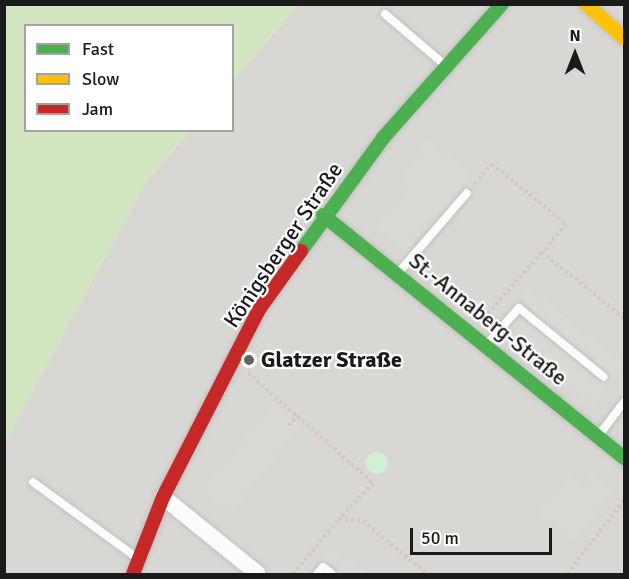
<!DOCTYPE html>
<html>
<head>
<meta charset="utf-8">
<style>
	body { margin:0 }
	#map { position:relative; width:629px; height:579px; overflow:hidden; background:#e9e8e3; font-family:Signika,sans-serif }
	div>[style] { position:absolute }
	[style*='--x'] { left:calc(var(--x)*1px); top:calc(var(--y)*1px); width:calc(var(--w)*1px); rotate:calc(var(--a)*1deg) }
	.residential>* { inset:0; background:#d8d7d4 }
	.grass>* { inset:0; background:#d2e7c1 }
	.park>* { inset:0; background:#d0f0d3 }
	.round { border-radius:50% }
	.parking>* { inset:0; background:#d9d9d6; transform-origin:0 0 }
	.path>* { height:4px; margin-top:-2px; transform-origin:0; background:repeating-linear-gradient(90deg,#d4c7c4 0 3px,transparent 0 6px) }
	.roads { filter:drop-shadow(0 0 2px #c1c1bf) drop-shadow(0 0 2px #c1c1bf) }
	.lane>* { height:8px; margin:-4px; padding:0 4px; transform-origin:4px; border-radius:4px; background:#fcfcfb }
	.street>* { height:16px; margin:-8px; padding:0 8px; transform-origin:8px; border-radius:8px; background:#fcfcfb }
	.fast>* { height:14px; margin:-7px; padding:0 7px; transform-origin:7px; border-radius:7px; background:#4caf50 }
	.slow>* { height:14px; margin:-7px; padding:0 7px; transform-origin:7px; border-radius:7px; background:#ffc107 }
	.jam>* { height:14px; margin:-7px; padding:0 7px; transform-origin:7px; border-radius:7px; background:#c62828 }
	.dots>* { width:16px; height:16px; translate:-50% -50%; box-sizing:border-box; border:3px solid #fff; border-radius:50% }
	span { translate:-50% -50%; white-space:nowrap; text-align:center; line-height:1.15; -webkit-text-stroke:4.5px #fff; paint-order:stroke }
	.street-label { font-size:22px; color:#1a1a1a }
	.poi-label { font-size:22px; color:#1a1a1a; font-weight:700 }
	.left { translate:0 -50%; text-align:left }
	.frame { position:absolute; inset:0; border:6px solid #1a1a1a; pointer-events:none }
	.legend { position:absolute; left:24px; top:24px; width:210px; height:108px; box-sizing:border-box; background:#fff; border:2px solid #a3a3a3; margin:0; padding:8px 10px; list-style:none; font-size:18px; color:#1a1a1a }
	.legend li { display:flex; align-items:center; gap:12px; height:30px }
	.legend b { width:30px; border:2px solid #a3a3a3 }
	.north { position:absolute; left:545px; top:24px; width:60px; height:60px; -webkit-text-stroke:4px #fff; paint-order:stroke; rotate:0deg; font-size:16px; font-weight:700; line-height:24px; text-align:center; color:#1a1a1a }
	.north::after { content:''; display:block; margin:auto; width:21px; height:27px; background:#1a1a1a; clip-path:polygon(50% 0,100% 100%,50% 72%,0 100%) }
	.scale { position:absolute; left:410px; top:528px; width:142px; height:27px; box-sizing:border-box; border:3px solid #1a1a1a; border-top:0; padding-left:8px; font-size:18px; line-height:21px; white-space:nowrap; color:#1a1a1a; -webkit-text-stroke:4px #fff; paint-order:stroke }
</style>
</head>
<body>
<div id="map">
	<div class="residential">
		<i style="clip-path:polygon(298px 5px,624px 5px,624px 574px,5px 574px,5px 442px,146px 182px,190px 131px,232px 130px,233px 81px)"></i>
	</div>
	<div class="grass">
		<i style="clip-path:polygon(5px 4px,298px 5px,233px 81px,232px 26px,26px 26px,26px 130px,190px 131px,146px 182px,5px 442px)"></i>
	</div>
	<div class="park">
		<i class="round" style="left:366px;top:452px;width:22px;height:22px"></i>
	</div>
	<div class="parking">
		<i style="clip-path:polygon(429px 140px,471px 175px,404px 253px,375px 228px,409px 187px,398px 177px)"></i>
		<i style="clip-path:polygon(527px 285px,624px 365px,594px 405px,511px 337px,534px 310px,518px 296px)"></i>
		<i style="left:274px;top:402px;width:36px;height:114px;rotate:39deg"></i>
		<i style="clip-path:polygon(570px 473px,584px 484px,591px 475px,613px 492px,574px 541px,538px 513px)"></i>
		<i style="clip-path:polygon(331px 546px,368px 574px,333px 574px,338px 568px,323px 556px)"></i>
	</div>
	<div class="path">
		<i style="--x:475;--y:184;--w:26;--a:-50"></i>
		<i style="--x:492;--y:164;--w:95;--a:39"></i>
		<i style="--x:566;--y:224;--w:35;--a:130"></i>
		<i style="--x:484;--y:318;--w:88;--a:-48.7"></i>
		<i style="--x:542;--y:252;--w:105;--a:38.8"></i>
		<i style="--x:248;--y:373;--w:167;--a:41.3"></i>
		<i style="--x:373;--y:483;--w:50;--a:133.4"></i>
		<i style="--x:289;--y:426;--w:14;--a:-54"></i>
		<i style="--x:293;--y:574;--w:72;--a:-50.1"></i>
		<i style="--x:339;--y:519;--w:24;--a:5"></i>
		<i style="--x:363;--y:521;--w:83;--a:39.6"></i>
		<i style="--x:567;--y:574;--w:93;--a:-52.4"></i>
	</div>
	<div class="roads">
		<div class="lane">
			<i style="--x:385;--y:14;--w:80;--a:40.4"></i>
			<i style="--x:399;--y:272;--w:104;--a:-49.3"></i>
			<i style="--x:487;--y:344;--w:48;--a:-48.4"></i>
			<i style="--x:519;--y:308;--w:109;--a:39.1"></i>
			<i style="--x:599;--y:435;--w:41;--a:-52.9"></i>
			<i style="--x:33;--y:482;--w:127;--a:36.1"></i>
			<i style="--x:317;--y:574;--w:9;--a:-49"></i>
			<i style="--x:323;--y:567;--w:11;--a:38"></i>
		</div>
		<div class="street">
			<i style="--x:163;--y:497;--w:122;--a:39"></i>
		</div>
		<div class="fast">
			<i style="--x:323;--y:215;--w:387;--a:38.9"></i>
			<i style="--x:301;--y:251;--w:140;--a:-54"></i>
			<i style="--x:383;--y:138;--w:179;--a:-48.4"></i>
		</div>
		<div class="slow">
			<i style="--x:586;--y:4;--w:51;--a:41.8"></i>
		</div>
		<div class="jam">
			<i style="--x:133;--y:574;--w:83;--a:-68.7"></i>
			<i style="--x:163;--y:497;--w:209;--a:-62.9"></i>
			<i style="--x:258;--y:311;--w:74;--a:-54.4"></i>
		</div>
	</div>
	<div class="dots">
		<i style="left:249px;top:360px;background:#626260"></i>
	</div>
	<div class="street-label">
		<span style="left:283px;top:245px;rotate:-56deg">Königsberger Straße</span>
		<span style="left:488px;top:319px;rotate:39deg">St.-Annaberg-Straße</span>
	</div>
	<div class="poi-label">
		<span class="left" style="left:261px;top:360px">Glatzer Straße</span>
	</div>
	<div class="frame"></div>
	<ul class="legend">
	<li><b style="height:8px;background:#4caf50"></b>Fast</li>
	<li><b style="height:8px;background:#ffc107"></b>Slow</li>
	<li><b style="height:8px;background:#c62828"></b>Jam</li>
	</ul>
	<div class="north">N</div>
	<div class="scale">50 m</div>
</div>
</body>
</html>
